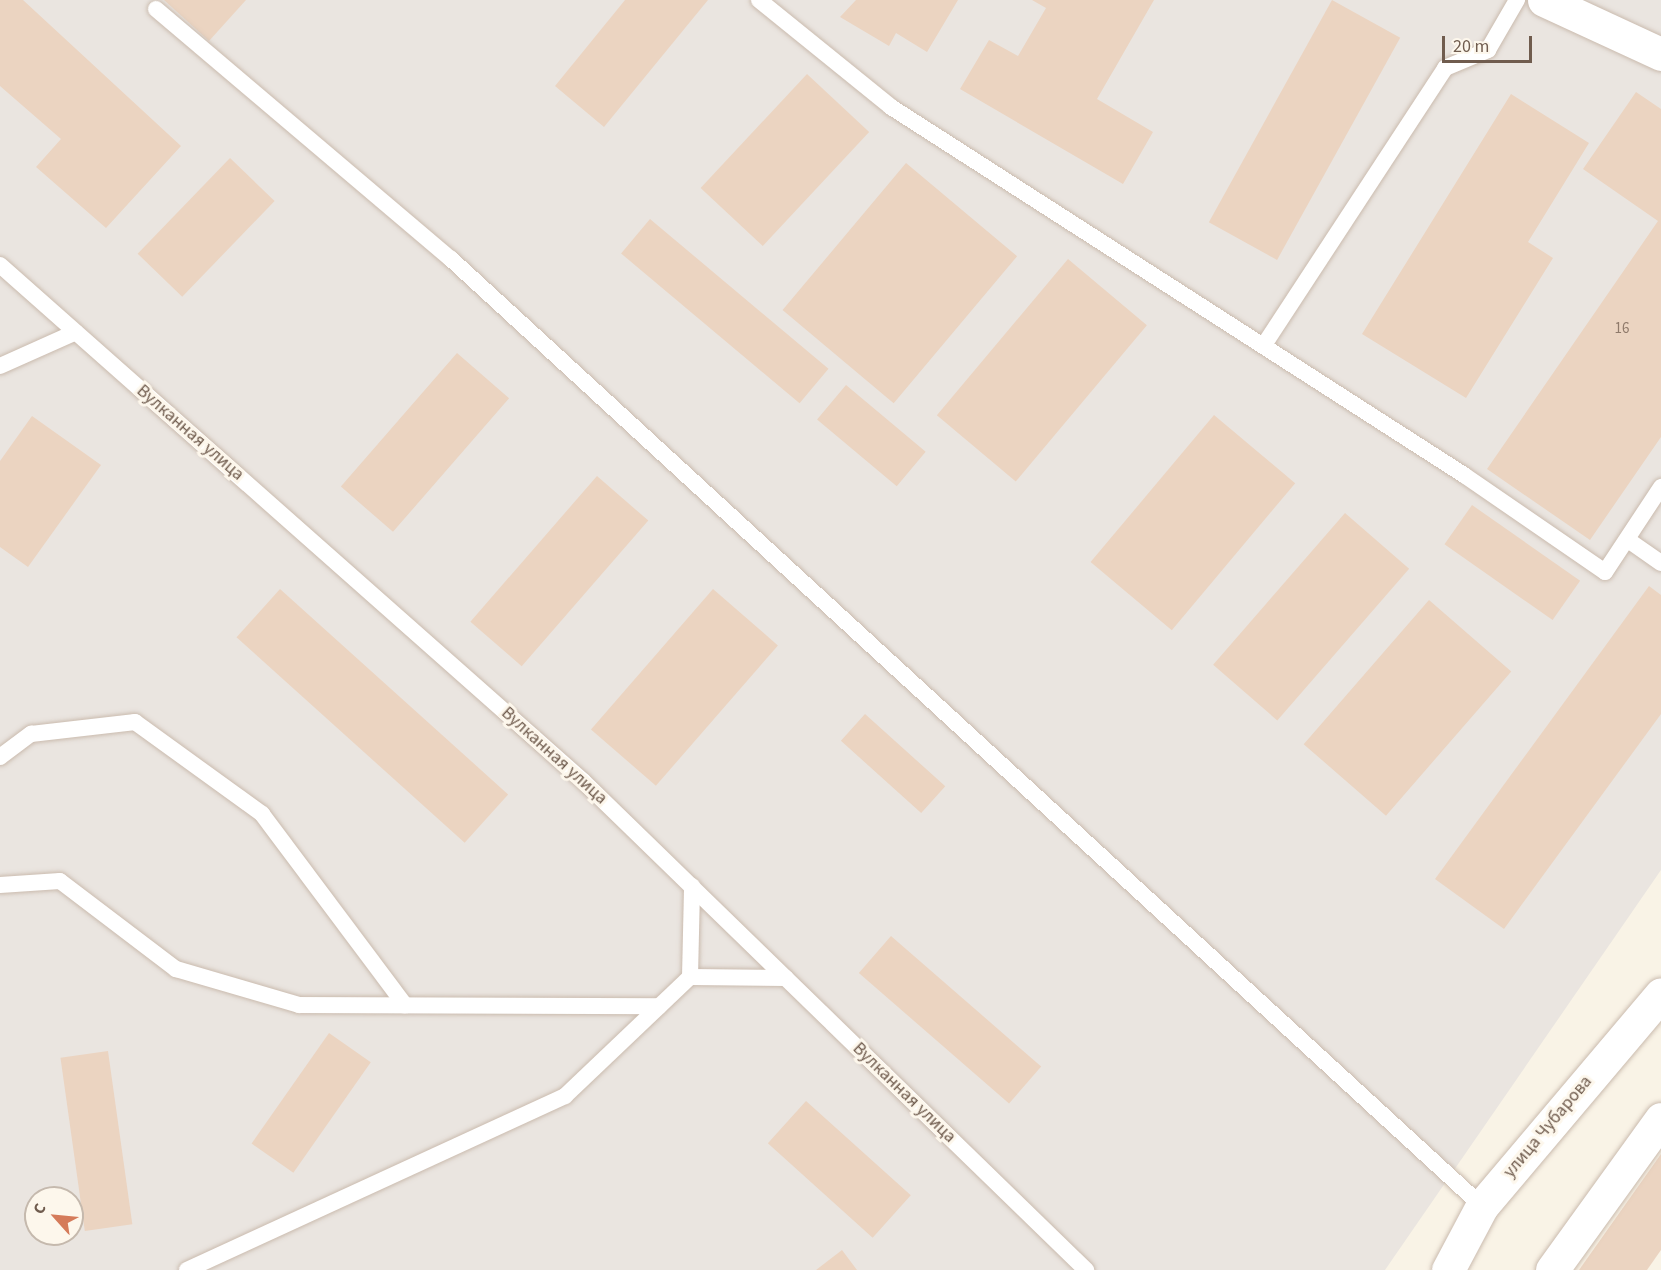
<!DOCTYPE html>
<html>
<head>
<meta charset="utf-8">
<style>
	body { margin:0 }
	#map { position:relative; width:1661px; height:1270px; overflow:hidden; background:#f9f3e6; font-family:"Source Sans 3",sans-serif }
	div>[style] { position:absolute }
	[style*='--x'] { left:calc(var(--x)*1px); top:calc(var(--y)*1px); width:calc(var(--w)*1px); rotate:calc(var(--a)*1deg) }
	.industrial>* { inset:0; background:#eae5e0 }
	.building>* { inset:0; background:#ebd4c1; transform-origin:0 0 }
	.roads { filter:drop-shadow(0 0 2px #cabbae) drop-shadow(0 0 2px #cabbae) }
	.lane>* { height:16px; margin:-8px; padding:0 8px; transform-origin:8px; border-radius:8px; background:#fff }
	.street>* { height:33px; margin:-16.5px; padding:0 16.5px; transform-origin:16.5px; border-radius:16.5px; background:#fff }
	.secondary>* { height:33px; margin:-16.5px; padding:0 16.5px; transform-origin:16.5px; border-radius:16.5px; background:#fff }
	span { translate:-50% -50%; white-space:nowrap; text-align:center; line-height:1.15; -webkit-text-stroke:6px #fdf7ec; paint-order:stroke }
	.number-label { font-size:15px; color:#8f7a6b }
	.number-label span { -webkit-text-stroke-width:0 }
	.street-label { font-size:18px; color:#705c4e }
	.north { position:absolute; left:24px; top:1186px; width:60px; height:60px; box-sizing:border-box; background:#fdf7ec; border:2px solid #c5b9ad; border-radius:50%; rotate:297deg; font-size:16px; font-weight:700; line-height:24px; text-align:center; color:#705c4e }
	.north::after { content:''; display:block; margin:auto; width:21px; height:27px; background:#d57b5a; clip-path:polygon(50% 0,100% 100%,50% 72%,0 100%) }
	.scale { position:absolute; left:1442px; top:36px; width:90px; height:27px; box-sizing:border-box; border:3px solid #705c4e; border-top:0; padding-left:8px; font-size:18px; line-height:21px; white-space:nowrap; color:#705c4e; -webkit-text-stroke:4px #fdf7ec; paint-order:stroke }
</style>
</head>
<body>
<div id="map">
	<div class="industrial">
		<i style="clip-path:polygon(evenodd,0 0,1661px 0,1661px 870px,1385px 1270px,0 1270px,0 0,36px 1198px,72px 1198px,72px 1234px,36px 1234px,36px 1198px)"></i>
	</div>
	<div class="building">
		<i style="clip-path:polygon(0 0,23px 0,181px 146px,106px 228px,36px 167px,61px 139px,0 86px)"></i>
		<i style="clip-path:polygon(164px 0,246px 0,209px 41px)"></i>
		<i style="clip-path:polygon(625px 0,708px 0,604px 127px,555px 86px)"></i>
		<i style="clip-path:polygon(856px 0,958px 0,927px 52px,896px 33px,889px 46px,840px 17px)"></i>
		<i style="clip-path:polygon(1032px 0,1154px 0,1097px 99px,1153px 132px,1123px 184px,960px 89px,989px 40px,1018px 56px,1046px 8px)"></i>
		<i style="left:1332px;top:0;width:78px;height:254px;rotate:29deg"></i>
		<i style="left:807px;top:74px;width:85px;height:156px;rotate:43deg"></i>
		<i style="clip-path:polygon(1636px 92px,1661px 109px,1661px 437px,1590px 540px,1487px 469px,1658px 221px,1583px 169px)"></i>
		<i style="clip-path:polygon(1511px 94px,1589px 143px,1528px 242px,1553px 258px,1466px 398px,1362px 334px)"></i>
		<i style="left:230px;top:158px;width:62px;height:133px;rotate:44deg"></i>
		<i style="left:906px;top:163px;width:145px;height:192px;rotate:40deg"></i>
		<i style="left:650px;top:219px;width:233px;height:45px;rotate:40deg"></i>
		<i style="left:1068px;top:259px;width:103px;height:204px;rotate:40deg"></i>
		<i style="left:457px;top:353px;width:69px;height:177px;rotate:41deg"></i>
		<i style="left:846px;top:385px;width:104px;height:45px;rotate:40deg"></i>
		<i style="left:1214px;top:415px;width:106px;height:192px;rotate:40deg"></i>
		<i style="clip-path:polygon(32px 416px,101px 465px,28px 567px,0 547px,0 461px)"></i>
		<i style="left:597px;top:476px;width:68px;height:193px;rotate:41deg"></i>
		<i style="left:1472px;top:505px;width:132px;height:48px;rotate:35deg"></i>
		<i style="left:1345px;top:513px;width:85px;height:201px;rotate:41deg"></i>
		<i style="clip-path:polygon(1649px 586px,1661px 595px,1661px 714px,1504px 929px,1435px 879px)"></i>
		<i style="left:280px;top:589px;width:307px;height:65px;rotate:42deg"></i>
		<i style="left:713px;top:589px;width:86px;height:186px;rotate:41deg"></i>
		<i style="left:1429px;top:600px;width:109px;height:191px;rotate:41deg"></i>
		<i style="left:865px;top:714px;width:108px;height:36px;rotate:42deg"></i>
		<i style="left:891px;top:936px;width:199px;height:49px;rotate:41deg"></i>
		<i style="left:329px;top:1033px;width:51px;height:135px;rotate:35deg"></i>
		<i style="left:108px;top:1051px;width:175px;height:48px;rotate:82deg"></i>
		<i style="left:806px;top:1101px;width:141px;height:57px;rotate:42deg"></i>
		<i style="clip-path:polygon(1661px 1154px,1661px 1250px,1647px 1270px,1579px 1270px)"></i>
		<i style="clip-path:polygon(842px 1250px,857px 1270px,816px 1270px)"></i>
	</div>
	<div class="roads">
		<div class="lane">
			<i style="--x:759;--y:0;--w:170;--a:39"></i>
			<i style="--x:891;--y:107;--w:681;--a:32.71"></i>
			<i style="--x:1464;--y:475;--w:171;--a:34.5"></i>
			<i style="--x:1605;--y:572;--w:102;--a:-56.6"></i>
			<i style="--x:156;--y:9;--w:387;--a:40.3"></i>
			<i style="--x:451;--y:259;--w:1400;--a:42.57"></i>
			<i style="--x:0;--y:265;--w:779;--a:41.51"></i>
			<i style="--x:583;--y:781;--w:702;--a:44.19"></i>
			<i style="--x:1264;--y:345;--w:331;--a:-56.8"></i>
			<i style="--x:1445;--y:68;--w:47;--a:-22.7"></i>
			<i style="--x:1488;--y:50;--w:58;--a:-59.9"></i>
			<i style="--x:0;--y:366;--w:83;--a:-24.1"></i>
			<i style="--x:1628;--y:540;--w:40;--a:34.9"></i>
			<i style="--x:0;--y:757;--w:39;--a:-37"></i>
			<i style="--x:31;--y:734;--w:105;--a:-6.6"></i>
			<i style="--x:135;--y:722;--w:157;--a:35.9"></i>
			<i style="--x:262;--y:814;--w:239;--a:53.2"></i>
			<i style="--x:0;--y:885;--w:60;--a:-3.8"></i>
			<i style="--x:60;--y:881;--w:146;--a:37.2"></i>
			<i style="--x:176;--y:969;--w:128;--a:16.3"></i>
			<i style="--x:299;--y:1005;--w:360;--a:0.2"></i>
			<i style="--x:690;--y:977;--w:96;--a:0.6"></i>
			<i style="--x:187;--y:1270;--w:416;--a:-24.7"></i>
			<i style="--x:565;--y:1096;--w:173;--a:-43.6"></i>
			<i style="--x:690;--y:977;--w:91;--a:-88.7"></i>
		</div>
		<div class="street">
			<i style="--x:1448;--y:1270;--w:72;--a:-62"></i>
			<i style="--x:1482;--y:1206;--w:277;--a:-49.8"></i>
			<i style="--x:1552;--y:1270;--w:186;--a:-54.2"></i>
		</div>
		<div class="secondary">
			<i style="--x:1544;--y:0;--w:129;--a:24.8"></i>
		</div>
	</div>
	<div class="number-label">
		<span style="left:1622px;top:329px">16</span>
	</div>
	<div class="street-label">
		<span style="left:190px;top:433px;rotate:41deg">Вулканная улица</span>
		<span style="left:554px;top:756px;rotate:42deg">Вулканная улица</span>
		<span style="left:904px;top:1093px;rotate:44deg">Вулканная улица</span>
		<span style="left:1548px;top:1127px;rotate:-50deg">улица Чубарова</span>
	</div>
	<div class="north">С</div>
	<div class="scale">20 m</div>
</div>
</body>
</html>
